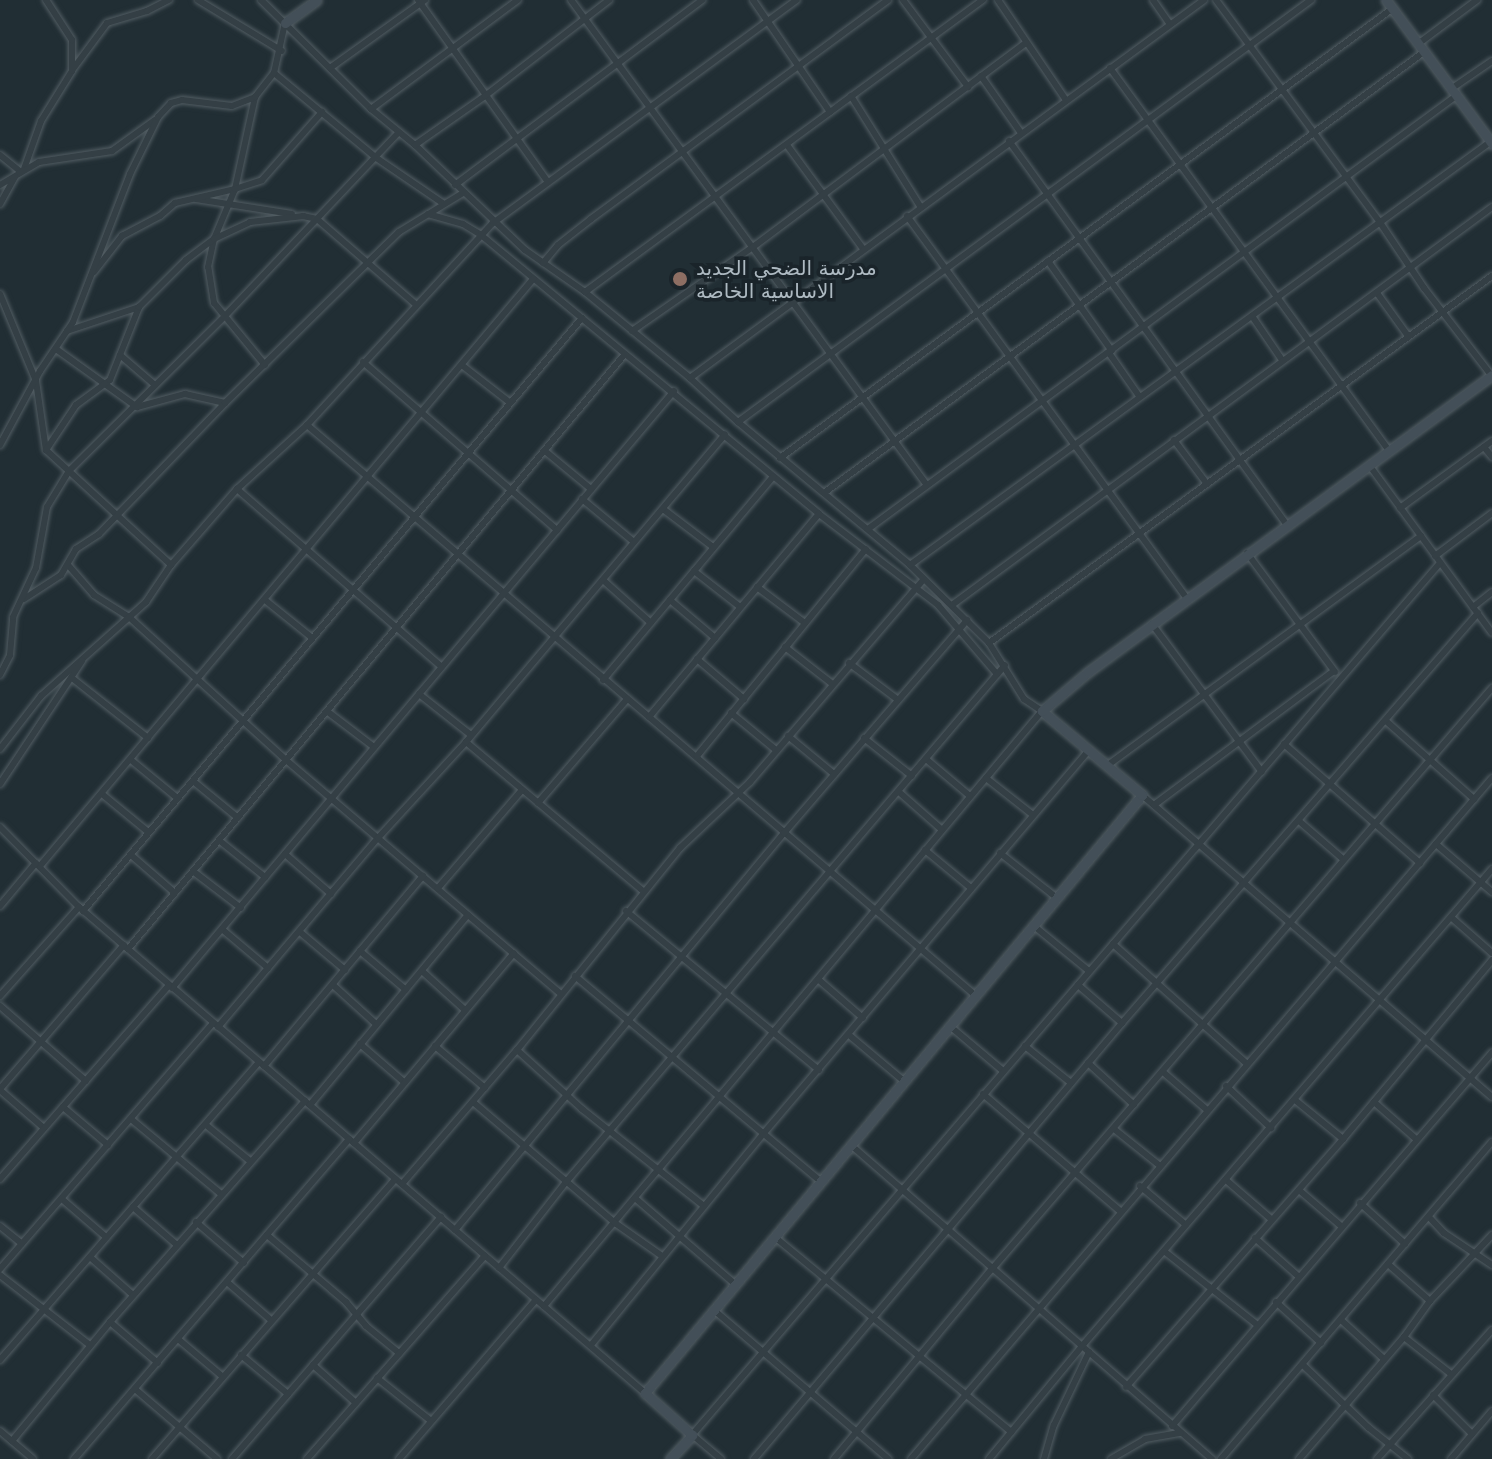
<!DOCTYPE html>
<html>
<head>
<meta charset="utf-8">
<style>
	body { margin:0 }
	#map { position:relative; width:1492px; height:1459px; overflow:hidden; background:#212e34; font-family:"DejaVu Sans","Noto Naskh Arabic",sans-serif }
	div>[style] { position:absolute }
	[style*='--x'] { left:calc(var(--x)*1px); top:calc(var(--y)*1px); width:calc(var(--w)*1px); rotate:calc(var(--a)*1deg) }
	.roads { filter:drop-shadow(0 0 2px #525d63) drop-shadow(0 0 2px #525d63) }
	.street>* { height:6px; margin:-3px; padding:0 3px; transform-origin:3px; border-radius:3px; background:#343f45 }
	.secondary>* { height:9px; margin:-4.5px; padding:0 4.5px; transform-origin:4.5px; border-radius:4.5px; background:#434f58 }
	.dots>* { width:22px; height:22px; translate:-50% -50%; box-sizing:border-box; border:4px solid #1a242a; border-radius:50% }
	span { translate:-50% -50%; white-space:nowrap; text-align:center; line-height:1.15; -webkit-text-stroke:7px #1a242a; paint-order:stroke }
	.poi-label { font-size:20px; color:#aebac2 }
	.left { translate:0 -50%; text-align:left }
</style>
</head>
<body>
<div id="map">
	<div class="roads">
		<div class="street">
			<i style="--x:198;--y:0;--w:98;--a:31.3"></i>
			<i style="--x:261;--y:0;--w:155;--a:44.7"></i>
			<i style="--x:371;--y:109;--w:57;--a:39.3"></i>
			<i style="--x:415;--y:145;--w:152;--a:43.7"></i>
			<i style="--x:525;--y:250;--w:73;--a:35"></i>
			<i style="--x:585;--y:292;--w:136;--a:39.3"></i>
			<i style="--x:690;--y:378;--w:65;--a:42.5"></i>
			<i style="--x:738;--y:422;--w:224;--a:39.7"></i>
			<i style="--x:910;--y:565;--w:111;--a:44.6"></i>
			<i style="--x:989;--y:643;--w:66;--a:58"></i>
			<i style="--x:1024;--y:699;--w:22;--a:34"></i>
			<i style="--x:1042;--y:711;--w:776;--a:129.93"></i>
			<i style="--x:418;--y:0;--w:224;--a:54.5"></i>
			<i style="--x:571;--y:0;--w:600;--a:53.74"></i>
			<i style="--x:753;--y:0;--w:136;--a:55.5"></i>
			<i style="--x:903;--y:0;--w:109;--a:53.2"></i>
			<i style="--x:998;--y:0;--w:121;--a:55.8"></i>
			<i style="--x:1153;--y:0;--w:29;--a:55"></i>
			<i style="--x:1216;--y:0;--w:275;--a:53.6"></i>
			<i style="--x:1379;--y:221;--w:81;--a:56.1"></i>
			<i style="--x:1424;--y:288;--w:110;--a:52.4"></i>
			<i style="--x:1418;--y:44;--w:74;--a:-36.7"></i>
			<i style="--x:330;--y:68;--w:117;--a:-35.6"></i>
			<i style="--x:1110;--y:68;--w:473;--a:53.9"></i>
			<i style="--x:73;--y:69;--w:57;--a:-53.5"></i>
			<i style="--x:107;--y:23;--w:42;--a:-16.7"></i>
			<i style="--x:147;--y:11;--w:25;--a:-27"></i>
			<i style="--x:274;--y:73;--w:131;--a:39.7"></i>
			<i style="--x:375;--y:157;--w:83;--a:34.3"></i>
			<i style="--x:981;--y:76;--w:70;--a:54.9"></i>
			<i style="--x:1451;--y:89;--w:50;--a:-34.3"></i>
			<i style="--x:851;--y:96;--w:130;--a:57.9"></i>
			<i style="--x:371;--y:109;--w:183;--a:-36.6"></i>
			<i style="--x:1009;--y:141;--w:473;--a:54.1"></i>
			<i style="--x:415;--y:145;--w:85;--a:-35"></i>
			<i style="--x:485;--y:96;--w:157;--a:-37.7"></i>
			<i style="--x:787;--y:145;--w:129;--a:53.8"></i>
			<i style="--x:0;--y:155;--w:27;--a:39"></i>
			<i style="--x:24;--y:169;--w:51;--a:-70.5"></i>
			<i style="--x:41;--y:121;--w:59;--a:-58.2"></i>
			<i style="--x:72;--y:71;--w:31;--a:-90"></i>
			<i style="--x:72;--y:40;--w:48;--a:-123"></i>
			<i style="--x:0;--y:185;--w:45;--a:-30.5"></i>
			<i style="--x:39;--y:162;--w:74;--a:-8.6"></i>
			<i style="--x:112;--y:151;--w:53;--a:-35.8"></i>
			<i style="--x:455;--y:185;--w:309;--a:-36.8"></i>
			<i style="--x:196;--y:199;--w:97;--a:8.9"></i>
			<i style="--x:0;--y:204;--w:31;--a:-61"></i>
			<i style="--x:428;--y:214;--w:36;--a:16"></i>
			<i style="--x:463;--y:224;--w:21;--a:31"></i>
			<i style="--x:481;--y:235;--w:438;--a:39.5"></i>
			<i style="--x:819;--y:514;--w:150;--a:37.4"></i>
			<i style="--x:938;--y:605;--w:91;--a:49.5"></i>
			<i style="--x:303;--y:216;--w:14;--a:12"></i>
			<i style="--x:317;--y:219;--w:130;--a:40.9"></i>
			<i style="--x:907;--y:216;--w:474;--a:53.8"></i>
			<i style="--x:1048;--y:261;--w:110;--a:54.6"></i>
			<i style="--x:543;--y:263;--w:23;--a:-50"></i>
			<i style="--x:558;--y:245;--w:42;--a:-38.2"></i>
			<i style="--x:591;--y:219;--w:369;--a:-36.4"></i>
			<i style="--x:94;--y:272;--w:46;--a:-52.1"></i>
			<i style="--x:122;--y:236;--w:43;--a:-27.8"></i>
			<i style="--x:160;--y:216;--w:20;--a:-41"></i>
			<i style="--x:175;--y:203;--w:62;--a:-13.1"></i>
			<i style="--x:235;--y:189;--w:94;--a:-77.7"></i>
			<i style="--x:585;--y:292;--w:494;--a:-36.3"></i>
			<i style="--x:1377;--y:293;--w:53;--a:54.2"></i>
			<i style="--x:0;--y:294;--w:94;--a:67.5"></i>
			<i style="--x:36;--y:381;--w:70;--a:81.8"></i>
			<i style="--x:46;--y:450;--w:170;--a:42.6"></i>
			<i style="--x:1252;--y:316;--w:53;--a:55.7"></i>
			<i style="--x:67;--y:331;--w:76;--a:-18.4"></i>
			<i style="--x:632;--y:331;--w:147;--a:-34.8"></i>
			<i style="--x:753;--y:247;--w:341;--a:-36.8"></i>
			<i style="--x:56;--y:349;--w:100;--a:35.6"></i>
			<i style="--x:137;--y:407;--w:50;--a:-15.2"></i>
			<i style="--x:185;--y:394;--w:41;--a:12.7"></i>
			<i style="--x:1109;--y:353;--w:52;--a:55.1"></i>
			<i style="--x:120;--y:355;--w:46;--a:40.6"></i>
			<i style="--x:363;--y:362;--w:257;--a:40.9"></i>
			<i style="--x:265;--y:365;--w:80;--a:-129.4"></i>
			<i style="--x:214;--y:303;--w:36;--a:-99"></i>
			<i style="--x:208;--y:267;--w:29;--a:-78"></i>
			<i style="--x:214;--y:239;--w:54;--a:-67.2"></i>
			<i style="--x:235;--y:189;--w:28;--a:-18"></i>
			<i style="--x:262;--y:180;--w:91;--a:-48.6"></i>
			<i style="--x:463;--y:366;--w:58;--a:38"></i>
			<i style="--x:690;--y:378;--w:638;--a:-36.33"></i>
			<i style="--x:738;--y:422;--w:712;--a:-36.37"></i>
			<i style="--x:307;--y:425;--w:880;--a:40.48"></i>
			<i style="--x:1174;--y:440;--w:55;--a:53.1"></i>
			<i style="--x:0;--y:445;--w:84;--a:-61.6"></i>
			<i style="--x:40;--y:371;--w:59;--a:-56"></i>
			<i style="--x:73;--y:322;--w:159;--a:-68.9"></i>
			<i style="--x:130;--y:174;--w:64;--a:-63.8"></i>
			<i style="--x:158;--y:117;--w:19;--a:-47"></i>
			<i style="--x:171;--y:103;--w:11;--a:-15"></i>
			<i style="--x:182;--y:100;--w:50;--a:6.8"></i>
			<i style="--x:232;--y:106;--w:25;--a:-21"></i>
			<i style="--x:255;--y:97;--w:31;--a:-52"></i>
			<i style="--x:274;--y:73;--w:51;--a:-77.6"></i>
			<i style="--x:1484;--y:447;--w:13;--a:51"></i>
			<i style="--x:46;--y:450;--w:54;--a:-56.3"></i>
			<i style="--x:76;--y:405;--w:42;--a:-36.3"></i>
			<i style="--x:110;--y:380;--w:79;--a:-68.3"></i>
			<i style="--x:139;--y:307;--w:66;--a:-45"></i>
			<i style="--x:186;--y:260;--w:35;--a:-37"></i>
			<i style="--x:214;--y:239;--w:40;--a:-25"></i>
			<i style="--x:250;--y:222;--w:54;--a:-6.3"></i>
			<i style="--x:545;--y:451;--w:60;--a:39.6"></i>
			<i style="--x:780;--y:458;--w:759;--a:-36.27"></i>
			<i style="--x:1369;--y:465;--w:208;--a:53.8"></i>
			<i style="--x:237;--y:489;--w:271;--a:41"></i>
			<i style="--x:824;--y:493;--w:745;--a:-36.32"></i>
			<i style="--x:582;--y:499;--w:67;--a:39.6"></i>
			<i style="--x:1400;--y:508;--w:114;--a:-36.1"></i>
			<i style="--x:663;--y:509;--w:63;--a:37.2"></i>
			<i style="--x:868;--y:529;--w:730;--a:-36.37"></i>
			<i style="--x:1247;--y:553;--w:148;--a:53.5"></i>
			<i style="--x:1435;--y:556;--w:71;--a:-37"></i>
			<i style="--x:68;--y:565;--w:40;--a:49"></i>
			<i style="--x:94;--y:595;--w:41;--a:32.2"></i>
			<i style="--x:129;--y:617;--w:212;--a:42.3"></i>
			<i style="--x:286;--y:760;--w:361;--a:40.4"></i>
			<i style="--x:910;--y:565;--w:718;--a:-36.1"></i>
			<i style="--x:694;--y:571;--w:58;--a:38"></i>
			<i style="--x:603;--y:580;--w:64;--a:41.9"></i>
			<i style="--x:757;--y:587;--w:60;--a:36.9"></i>
			<i style="--x:24;--y:599;--w:44;--a:-33"></i>
			<i style="--x:61;--y:575;--w:30;--a:-60"></i>
			<i style="--x:76;--y:549;--w:27;--a:-33"></i>
			<i style="--x:99;--y:534;--w:182;--a:-46.1"></i>
			<i style="--x:225;--y:403;--w:244;--a:-44.5"></i>
			<i style="--x:399;--y:232;--w:75;--a:-31.4"></i>
			<i style="--x:265;--y:600;--w:59;--a:38.8"></i>
			<i style="--x:670;--y:600;--w:59;--a:40.2"></i>
			<i style="--x:952;--y:605;--w:671;--a:-36.39"></i>
			<i style="--x:1473;--y:607;--w:24;--a:-38"></i>
			<i style="--x:1152;--y:624;--w:184;--a:53.4"></i>
			<i style="--x:989;--y:643;--w:623;--a:-36.12"></i>
			<i style="--x:785;--y:647;--w:58;--a:38"></i>
			<i style="--x:697;--y:659;--w:62;--a:40.4"></i>
			<i style="--x:849;--y:663;--w:60;--a:36.9"></i>
			<i style="--x:0;--y:675;--w:22;--a:-63"></i>
			<i style="--x:10;--y:655;--w:38;--a:-85"></i>
			<i style="--x:13;--y:617;--w:54;--a:-64.9"></i>
			<i style="--x:36;--y:568;--w:62;--a:-79.8"></i>
			<i style="--x:47;--y:507;--w:42;--a:-58.6"></i>
			<i style="--x:69;--y:471;--w:220;--a:-44.8"></i>
			<i style="--x:225;--y:316;--w:253;--a:-46.6"></i>
			<i style="--x:72;--y:678;--w:97;--a:38.3"></i>
			<i style="--x:603;--y:680;--w:265;--a:-50.1"></i>
			<i style="--x:419;--y:694;--w:66;--a:38.3"></i>
			<i style="--x:328;--y:712;--w:58;--a:37.3"></i>
			<i style="--x:731;--y:713;--w:58;--a:39.4"></i>
			<i style="--x:649;--y:717;--w:265;--a:-50.1"></i>
			<i style="--x:1386;--y:721;--w:118;--a:41.6"></i>
			<i style="--x:788;--y:736;--w:60;--a:39.6"></i>
			<i style="--x:864;--y:738;--w:61;--a:38.4"></i>
			<i style="--x:466;--y:742;--w:231;--a:40.1"></i>
			<i style="--x:1284;--y:744;--w:181;--a:41.2"></i>
			<i style="--x:0;--y:749;--w:67;--a:-52.3"></i>
			<i style="--x:41;--y:696;--w:141;--a:-41.8"></i>
			<i style="--x:146;--y:602;--w:45;--a:-56"></i>
			<i style="--x:171;--y:565;--w:101;--a:-49"></i>
			<i style="--x:237;--y:489;--w:95;--a:-42.4"></i>
			<i style="--x:307;--y:425;--w:275;--a:-47.4"></i>
			<i style="--x:493;--y:223;--w:377;--a:-36.3"></i>
			<i style="--x:697;--y:756;--w:267;--a:-50.8"></i>
			<i style="--x:926;--y:759;--w:57;--a:40.1"></i>
			<i style="--x:131;--y:760;--w:58;--a:39.4"></i>
			<i style="--x:1108;--y:765;--w:388;--a:-36.2"></i>
			<i style="--x:986;--y:778;--w:60;--a:38.2"></i>
			<i style="--x:193;--y:781;--w:58;--a:39.4"></i>
			<i style="--x:0;--y:784;--w:148;--a:-56.3"></i>
			<i style="--x:899;--y:792;--w:56;--a:41.4"></i>
			<i style="--x:102;--y:794;--w:58;--a:39.4"></i>
			<i style="--x:1142;--y:795;--w:462;--a:40.8"></i>
			<i style="--x:538;--y:803;--w:137;--a:-49.4"></i>
			<i style="--x:1154;--y:805;--w:224;--a:-36.7"></i>
			<i style="--x:1299;--y:821;--w:58;--a:40.8"></i>
			<i style="--x:0;--y:827;--w:112;--a:45.4"></i>
			<i style="--x:79;--y:907;--w:746;--a:40.65"></i>
			<i style="--x:220;--y:841;--w:58;--a:38.7"></i>
			<i style="--x:1436;--y:844;--w:74;--a:40.6"></i>
			<i style="--x:925;--y:850;--w:60;--a:39.6"></i>
			<i style="--x:1000;--y:853;--w:73;--a:38.3"></i>
			<i style="--x:285;--y:854;--w:61;--a:41"></i>
			<i style="--x:131;--y:855;--w:58;--a:40.8"></i>
			<i style="--x:40;--y:866;--w:767;--a:-49.97"></i>
			<i style="--x:194;--y:872;--w:59;--a:37.5"></i>
			<i style="--x:438;--y:888;--w:129;--a:-49.4"></i>
			<i style="--x:0;--y:906;--w:56;--a:-50.1"></i>
			<i style="--x:83;--y:911;--w:775;--a:-49.92"></i>
			<i style="--x:626;--y:911;--w:250;--a:39.5"></i>
			<i style="--x:1452;--y:918;--w:53;--a:41.2"></i>
			<i style="--x:1034;--y:926;--w:71;--a:39.3"></i>
			<i style="--x:223;--y:930;--w:59;--a:40.2"></i>
			<i style="--x:300;--y:932;--w:59;--a:40.2"></i>
			<i style="--x:1113;--y:944;--w:178;--a:41.8"></i>
			<i style="--x:128;--y:949;--w:775;--a:-50.13"></i>
			<i style="--x:360;--y:951;--w:60;--a:40.3"></i>
			<i style="--x:422;--y:971;--w:58;--a:42.2"></i>
			<i style="--x:575;--y:976;--w:321;--a:39.9"></i>
			<i style="--x:819;--y:980;--w:58;--a:40.8"></i>
			<i style="--x:333;--y:985;--w:58;--a:42.2"></i>
			<i style="--x:1078;--y:985;--w:58;--a:40.8"></i>
			<i style="--x:172;--y:988;--w:780;--a:-49.94"></i>
			<i style="--x:0;--y:996;--w:119;--a:-48.4"></i>
			<i style="--x:0;--y:1006;--w:114;--a:41.1"></i>
			<i style="--x:218;--y:1027;--w:248;--a:-49.8"></i>
			<i style="--x:378;--y:838;--w:130;--a:-47.5"></i>
			<i style="--x:466;--y:742;--w:402;--a:-49.9"></i>
			<i style="--x:951;--y:1027;--w:68;--a:40.2"></i>
			<i style="--x:849;--y:1035;--w:73;--a:40"></i>
			<i style="--x:360;--y:1044;--w:58;--a:40.8"></i>
			<i style="--x:435;--y:1046;--w:65;--a:40"></i>
			<i style="--x:1025;--y:1046;--w:59;--a:38.8"></i>
			<i style="--x:517;--y:1050;--w:88;--a:42.2"></i>
			<i style="--x:582;--y:1109;--w:156;--a:38.5"></i>
			<i style="--x:1088;--y:1063;--w:62;--a:42.4"></i>
			<i style="--x:264;--y:1066;--w:248;--a:-50.1"></i>
			<i style="--x:1163;--y:1072;--w:57;--a:40.7"></i>
			<i style="--x:1226;--y:1086;--w:62;--a:43"></i>
			<i style="--x:0;--y:1089;--w:190;--a:-49.3"></i>
			<i style="--x:0;--y:1090;--w:58;--a:40.8"></i>
			<i style="--x:983;--y:1094;--w:180;--a:40.5"></i>
			<i style="--x:1295;--y:1100;--w:62;--a:39.1"></i>
			<i style="--x:473;--y:1102;--w:187;--a:40.4"></i>
			<i style="--x:615;--y:1223;--w:57;--a:35.1"></i>
			<i style="--x:1374;--y:1102;--w:56;--a:41.4"></i>
			<i style="--x:310;--y:1105;--w:247;--a:-50.3"></i>
			<i style="--x:63;--y:1107;--w:59;--a:40.2"></i>
			<i style="--x:131;--y:1119;--w:117;--a:39.8"></i>
			<i style="--x:206;--y:1125;--w:57;--a:39.3"></i>
			<i style="--x:1114;--y:1129;--w:58;--a:38.7"></i>
			<i style="--x:354;--y:1143;--w:248;--a:-49.9"></i>
			<i style="--x:852;--y:1146;--w:477;--a:41"></i>
			<i style="--x:0;--y:1179;--w:257;--a:-48.9"></i>
			<i style="--x:1226;--y:1180;--w:60;--a:40.9"></i>
			<i style="--x:402;--y:1184;--w:177;--a:-49.4"></i>
			<i style="--x:517;--y:1050;--w:260;--a:-51.1"></i>
			<i style="--x:680;--y:848;--w:96;--a:-43.3"></i>
			<i style="--x:750;--y:782;--w:267;--a:-49.4"></i>
			<i style="--x:1140;--y:1186;--w:60;--a:40.3"></i>
			<i style="--x:1299;--y:1190;--w:55;--a:40.6"></i>
			<i style="--x:635;--y:1198;--w:133;--a:40.7"></i>
			<i style="--x:63;--y:1200;--w:57;--a:40.7"></i>
			<i style="--x:1360;--y:1203;--w:61;--a:42.3"></i>
			<i style="--x:133;--y:1207;--w:58;--a:40.8"></i>
			<i style="--x:1429;--y:1217;--w:22;--a:47"></i>
			<i style="--x:1444;--y:1233;--w:58;--a:33.7"></i>
			<i style="--x:196;--y:1222;--w:63;--a:40.5"></i>
			<i style="--x:0;--y:1226;--w:28;--a:39"></i>
			<i style="--x:455;--y:1230;--w:516;--a:-50.35"></i>
			<i style="--x:784;--y:833;--w:281;--a:-49.3"></i>
			<i style="--x:267;--y:1235;--w:104;--a:40.3"></i>
			<i style="--x:346;--y:1302;--w:31;--a:50"></i>
			<i style="--x:366;--y:1326;--w:43;--a:39.3"></i>
			<i style="--x:776;--y:1238;--w:305;--a:39.5"></i>
			<i style="--x:1255;--y:1238;--w:57;--a:41.5"></i>
			<i style="--x:1164;--y:1251;--w:117;--a:38.4"></i>
			<i style="--x:90;--y:1257;--w:57;--a:41.5"></i>
			<i style="--x:1388;--y:1264;--w:56;--a:41.4"></i>
			<i style="--x:499;--y:1268;--w:109;--a:-52.1"></i>
			<i style="--x:566;--y:1182;--w:678;--a:-49.66"></i>
			<i style="--x:0;--y:1269;--w:325;--a:-49.1"></i>
			<i style="--x:0;--y:1275;--w:114;--a:37.9"></i>
			<i style="--x:227;--y:1282;--w:58;--a:40.8"></i>
			<i style="--x:1276;--y:1302;--w:61;--a:42.3"></i>
			<i style="--x:715;--y:1311;--w:228;--a:40.5"></i>
			<i style="--x:1341;--y:1320;--w:58;--a:42.2"></i>
			<i style="--x:110;--y:1322;--w:63;--a:40.5"></i>
			<i style="--x:1404;--y:1337;--w:60;--a:38.2"></i>
			<i style="--x:178;--y:1339;--w:57;--a:40.1"></i>
			<i style="--x:591;--y:1345;--w:274;--a:-50.8"></i>
			<i style="--x:764;--y:1133;--w:502;--a:-49.68"></i>
			<i style="--x:241;--y:1355;--w:61;--a:39.7"></i>
			<i style="--x:0;--y:1360;--w:395;--a:-49"></i>
			<i style="--x:313;--y:1365;--w:57;--a:41.5"></i>
			<i style="--x:1303;--y:1365;--w:91;--a:43.7"></i>
			<i style="--x:1369;--y:1428;--w:50;--a:38.5"></i>
			<i style="--x:377;--y:1378;--w:69;--a:38.5"></i>
			<i style="--x:1126;--y:1387;--w:330;--a:-48.8"></i>
			<i style="--x:1343;--y:1139;--w:233;--a:-50.2"></i>
			<i style="--x:135;--y:1389;--w:108;--a:40.5"></i>
			<i style="--x:1433;--y:1395;--w:55;--a:45"></i>
			<i style="--x:1172;--y:1426;--w:492;--a:-49.4"></i>
			<i style="--x:0;--y:1431;--w:43;--a:40.3"></i>
			<i style="--x:12;--y:1441;--w:154;--a:-50.5"></i>
			<i style="--x:110;--y:1322;--w:295;--a:-48.6"></i>
			<i style="--x:74;--y:1459;--w:422;--a:-49.3"></i>
			<i style="--x:152;--y:1459;--w:371;--a:-49"></i>
			<i style="--x:232;--y:1459;--w:320;--a:-49.2"></i>
			<i style="--x:307;--y:1459;--w:270;--a:-48.8"></i>
			<i style="--x:399;--y:1459;--w:210;--a:-49.3"></i>
			<i style="--x:721;--y:1459;--w:38;--a:-140"></i>
			<i style="--x:692;--y:1435;--w:1149;--a:-49.38"></i>
			<i style="--x:754;--y:1459;--w:571;--a:-49.83"></i>
			<i style="--x:1122;--y:1023;--w:543;--a:-49.03"></i>
			<i style="--x:834;--y:1459;--w:247;--a:-50.3"></i>
			<i style="--x:992;--y:1269;--w:767;--a:-49.29"></i>
			<i style="--x:911;--y:1459;--w:895;--a:-49.53"></i>
			<i style="--x:989;--y:1459;--w:146;--a:-50.5"></i>
			<i style="--x:1082;--y:1346;--w:629;--a:-49.32"></i>
			<i style="--x:1044;--y:1459;--w:35;--a:-74"></i>
			<i style="--x:1054;--y:1425;--w:81;--a:-64.4"></i>
			<i style="--x:1111;--y:1459;--w:39;--a:-30"></i>
			<i style="--x:1145;--y:1439;--w:36;--a:-10"></i>
			<i style="--x:1221;--y:1459;--w:417;--a:-49.5"></i>
			<i style="--x:1299;--y:1459;--w:161;--a:-49.3"></i>
			<i style="--x:1404;--y:1337;--w:44;--a:-54.2"></i>
			<i style="--x:1430;--y:1301;--w:91;--a:-46.8"></i>
			<i style="--x:1377;--y:1459;--w:173;--a:-48.3"></i>
			<i style="--x:1451;--y:1459;--w:63;--a:-49.5"></i>
		</div>
		<div class="secondary">
			<i style="--x:1386;--y:0;--w:179;--a:53.6"></i>
			<i style="--x:285;--y:23;--w:39;--a:-36"></i>
			<i style="--x:670;--y:1459;--w:33;--a:-47"></i>
			<i style="--x:692;--y:1435;--w:63;--a:-138.2"></i>
			<i style="--x:645;--y:1393;--w:778;--a:-50.27"></i>
			<i style="--x:1142;--y:795;--w:131;--a:-140"></i>
			<i style="--x:1042;--y:711;--w:60;--a:-40.3"></i>
			<i style="--x:1088;--y:672;--w:501;--a:-36.32"></i>
		</div>
	</div>
	<div class="dots">
		<i style="left:680px;top:279px;background:#8d6e63"></i>
	</div>
	<div class="poi-label">
		<span class="left" style="left:696px;top:280px">مدرسة الضحي الجديد<br>الاساسية الخاصة</span>
	</div>
</div>
</body>
</html>
